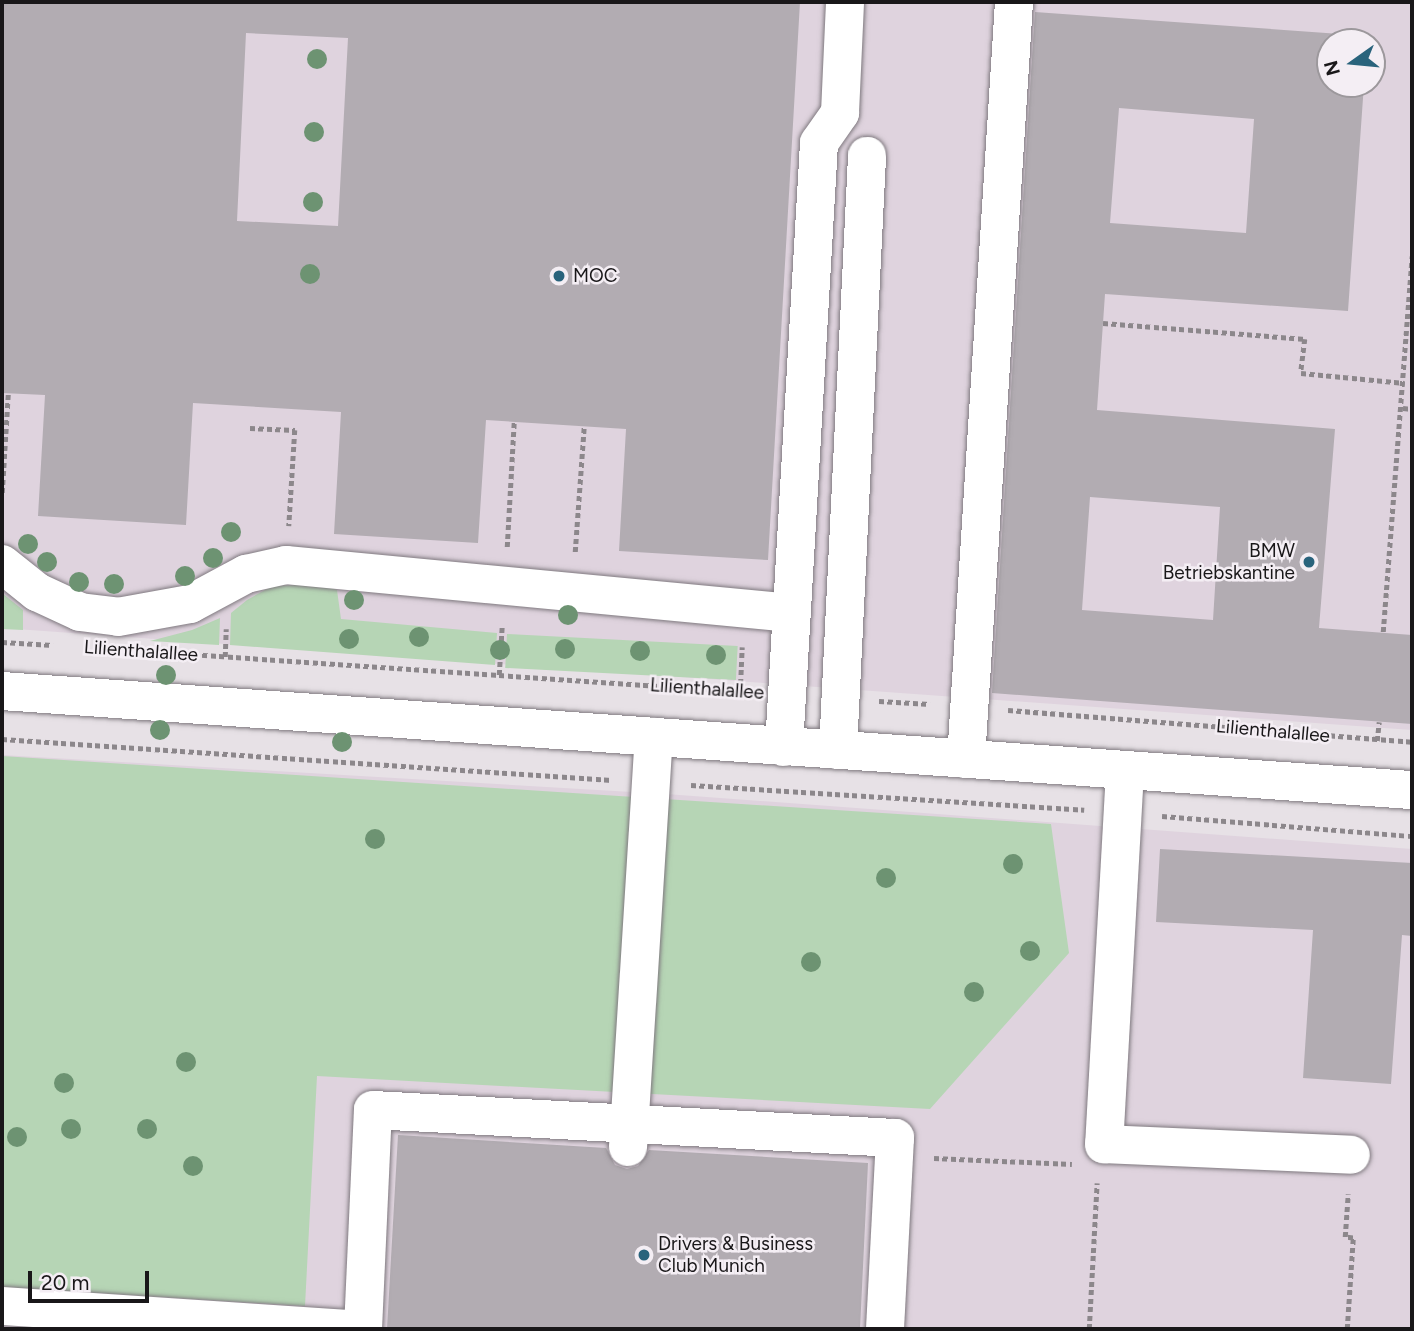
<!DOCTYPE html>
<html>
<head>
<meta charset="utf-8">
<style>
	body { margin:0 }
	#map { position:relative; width:1414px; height:1331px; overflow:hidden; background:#e7e1e6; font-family:Figtree,sans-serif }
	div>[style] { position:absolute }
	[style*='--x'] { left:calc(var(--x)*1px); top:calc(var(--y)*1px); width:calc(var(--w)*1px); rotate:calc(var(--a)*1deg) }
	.built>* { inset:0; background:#dfd3de }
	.green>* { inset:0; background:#b6d5b5; transform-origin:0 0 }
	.building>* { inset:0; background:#b2acb2 }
	.path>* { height:4.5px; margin-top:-2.25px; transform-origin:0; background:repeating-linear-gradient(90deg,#8c878b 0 5px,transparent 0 8.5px) }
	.roads { filter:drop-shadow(0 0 2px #7f797f) drop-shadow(0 0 2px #7f797f) }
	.minor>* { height:38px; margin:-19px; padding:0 19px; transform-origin:19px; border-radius:19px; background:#fff }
	.trees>* { width:20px; height:20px; margin:-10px; border-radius:50%; background:#6d9372 }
	.dots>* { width:19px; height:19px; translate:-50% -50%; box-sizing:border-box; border:4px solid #f4eef4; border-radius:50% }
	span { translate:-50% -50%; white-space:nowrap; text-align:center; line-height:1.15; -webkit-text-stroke:5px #f4eef4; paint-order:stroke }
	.poi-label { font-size:19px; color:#191719 }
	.left { translate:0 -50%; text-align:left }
	.right { translate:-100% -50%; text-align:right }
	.street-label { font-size:19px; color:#191719 }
	.frame { position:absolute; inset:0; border:4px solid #191719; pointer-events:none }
	.north { position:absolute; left:1316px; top:28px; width:70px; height:70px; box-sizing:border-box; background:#f4eef4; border:2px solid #9c989c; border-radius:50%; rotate:255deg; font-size:19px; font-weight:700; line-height:28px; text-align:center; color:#191719 }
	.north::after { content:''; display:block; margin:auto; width:24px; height:32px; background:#29637c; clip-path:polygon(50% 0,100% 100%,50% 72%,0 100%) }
	.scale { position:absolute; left:28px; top:1271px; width:121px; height:32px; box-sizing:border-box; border:4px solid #191719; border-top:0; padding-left:9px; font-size:21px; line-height:24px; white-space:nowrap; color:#191719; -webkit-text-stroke:5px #f4eef4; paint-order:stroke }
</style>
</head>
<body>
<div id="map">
	<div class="built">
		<i style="clip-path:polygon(evenodd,2px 2px,1412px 2px,1412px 730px,2px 628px,2px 2px,1330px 42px,1372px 42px,1372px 84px,1330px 84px,1330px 42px)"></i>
		<i style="clip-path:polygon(2px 755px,666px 794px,1412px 849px,1412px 1329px,2px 1329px)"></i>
	</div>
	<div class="green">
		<i style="clip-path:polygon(320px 584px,337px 590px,341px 619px,497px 633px,495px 665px,230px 645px,231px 613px,247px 600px,272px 586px)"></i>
		<i style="clip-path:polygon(2px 593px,23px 610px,23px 630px,2px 629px)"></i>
		<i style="clip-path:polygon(220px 618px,219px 645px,150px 641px,192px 630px)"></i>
		<i style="left:507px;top:634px;width:231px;height:34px;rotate:3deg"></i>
		<i style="clip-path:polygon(2px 756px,1051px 824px,1069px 953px,930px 1109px,317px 1076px,305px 1306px,2px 1287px)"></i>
	</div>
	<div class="building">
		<i style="clip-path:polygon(evenodd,2px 2px,800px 2px,768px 560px,619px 551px,626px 429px,486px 420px,478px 543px,334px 534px,341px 412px,193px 403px,186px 525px,38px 516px,45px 395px,2px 393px,2px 2px,246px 33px,348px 38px,338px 226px,237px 221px,246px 33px)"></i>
		<i style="clip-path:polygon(evenodd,1035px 12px,1368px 36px,1367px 42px,1330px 42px,1330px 84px,1364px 84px,1348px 311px,1105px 294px,1097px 410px,1335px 429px,1319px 628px,1412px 635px,1412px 724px,992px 693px,1035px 12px,1119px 108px,1254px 119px,1246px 233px,1110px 223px,1119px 108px,1035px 12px,1090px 497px,1220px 507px,1213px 620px,1082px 610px,1090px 497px)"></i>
		<i style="clip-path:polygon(1160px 849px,1412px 863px,1412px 936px,1402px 935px,1391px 1084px,1303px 1078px,1313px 930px,1156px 922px)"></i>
		<i style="clip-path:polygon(398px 1135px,606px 1148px,615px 1165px,627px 1169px,638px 1166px,649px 1150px,868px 1163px,860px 1329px,387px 1329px)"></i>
	</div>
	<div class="path">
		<i style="--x:1103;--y:323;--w:203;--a:4.5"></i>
		<i style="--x:1305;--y:339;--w:34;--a:97"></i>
		<i style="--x:1301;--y:373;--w:104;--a:5.5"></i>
		<i style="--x:1403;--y:408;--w:9;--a:6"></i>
		<i style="--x:250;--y:428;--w:45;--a:2.5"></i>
		<i style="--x:295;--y:430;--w:96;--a:93.6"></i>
		<i style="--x:2;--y:493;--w:99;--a:-86.5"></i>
		<i style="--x:507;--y:547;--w:125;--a:-86.8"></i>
		<i style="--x:575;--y:552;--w:125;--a:-85.9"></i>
		<i style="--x:1383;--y:632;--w:377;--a:-85.6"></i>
		<i style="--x:2;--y:642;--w:51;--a:3.4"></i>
		<i style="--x:160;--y:652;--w:589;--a:3.89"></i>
		<i style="--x:225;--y:657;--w:28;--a:-88"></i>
		<i style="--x:499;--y:675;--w:49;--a:-86.5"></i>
		<i style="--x:740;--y:692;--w:45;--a:-87.5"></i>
		<i style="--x:879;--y:701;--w:51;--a:3.4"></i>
		<i style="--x:1008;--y:710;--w:405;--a:4.5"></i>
		<i style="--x:2;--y:739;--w:611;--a:3.85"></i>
		<i style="--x:1377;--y:741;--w:19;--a:-84"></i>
		<i style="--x:691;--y:785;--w:394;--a:3.6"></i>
		<i style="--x:1162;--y:816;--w:251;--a:4.6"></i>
		<i style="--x:934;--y:1158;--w:138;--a:2.5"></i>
		<i style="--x:1089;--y:1329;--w:146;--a:-86.9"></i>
		<i style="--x:1347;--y:1329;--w:91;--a:-86.2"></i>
		<i style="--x:1353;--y:1238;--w:8;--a:-173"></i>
		<i style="--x:1345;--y:1237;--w:43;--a:-86"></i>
	</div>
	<div class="roads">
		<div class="minor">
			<i style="--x:2;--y:564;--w:45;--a:38.7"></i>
			<i style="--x:37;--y:592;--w:47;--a:24.9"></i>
			<i style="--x:80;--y:612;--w:38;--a:7"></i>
			<i style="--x:118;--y:617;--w:73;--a:-10.2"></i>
			<i style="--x:190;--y:604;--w:64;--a:-28.2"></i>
			<i style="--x:246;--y:574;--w:41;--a:-12.7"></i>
			<i style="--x:286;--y:565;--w:508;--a:5.42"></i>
			<i style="--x:2;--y:691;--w:1413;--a:4.02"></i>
			<i style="--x:784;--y:747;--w:605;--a:-86.68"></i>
			<i style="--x:819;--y:143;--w:37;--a:-55"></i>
			<i style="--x:840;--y:113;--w:111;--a:-87.4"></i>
			<i style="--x:838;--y:750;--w:595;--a:-87.2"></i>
			<i style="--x:966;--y:759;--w:759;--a:-86.37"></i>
			<i style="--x:1125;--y:771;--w:374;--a:93.2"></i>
			<i style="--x:1104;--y:1144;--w:247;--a:2.5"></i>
			<i style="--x:628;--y:1147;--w:411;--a:-86.4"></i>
			<i style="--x:2;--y:1306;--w:350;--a:3.8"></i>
			<i style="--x:363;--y:1329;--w:219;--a:-87.4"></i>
			<i style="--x:373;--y:1110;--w:523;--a:3.07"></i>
			<i style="--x:895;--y:1138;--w:191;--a:93"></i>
		</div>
	</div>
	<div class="trees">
		<i style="left:317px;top:59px"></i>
		<i style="left:314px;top:132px"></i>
		<i style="left:313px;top:202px"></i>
		<i style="left:310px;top:274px"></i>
		<i style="left:231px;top:532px"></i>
		<i style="left:28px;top:544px"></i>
		<i style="left:213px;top:558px"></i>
		<i style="left:47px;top:562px"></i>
		<i style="left:185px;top:576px"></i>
		<i style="left:79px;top:582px"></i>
		<i style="left:114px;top:584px"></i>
		<i style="left:354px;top:600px"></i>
		<i style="left:568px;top:615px"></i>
		<i style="left:419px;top:637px"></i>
		<i style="left:349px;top:639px"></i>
		<i style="left:565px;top:649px"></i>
		<i style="left:500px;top:650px"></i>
		<i style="left:640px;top:651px"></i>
		<i style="left:716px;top:655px"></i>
		<i style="left:166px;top:675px"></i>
		<i style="left:160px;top:730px"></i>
		<i style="left:342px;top:742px"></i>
		<i style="left:375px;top:839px"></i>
		<i style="left:1013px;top:864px"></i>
		<i style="left:886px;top:878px"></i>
		<i style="left:1030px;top:951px"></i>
		<i style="left:811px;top:962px"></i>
		<i style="left:974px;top:992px"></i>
		<i style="left:186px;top:1062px"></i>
		<i style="left:64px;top:1083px"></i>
		<i style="left:71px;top:1129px"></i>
		<i style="left:147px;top:1129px"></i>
		<i style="left:17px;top:1137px"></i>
		<i style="left:193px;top:1166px"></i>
	</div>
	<div class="dots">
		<i style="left:559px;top:276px;background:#29637c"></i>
		<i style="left:1309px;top:562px;background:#29637c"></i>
		<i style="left:644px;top:1255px;background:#29637c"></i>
	</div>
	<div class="poi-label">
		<span class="left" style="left:573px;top:276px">MOC</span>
		<span class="right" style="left:1295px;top:562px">BMW<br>Betriebskantine</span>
		<span class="left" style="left:658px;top:1255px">Drivers &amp; Business<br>Club Munich</span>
	</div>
	<div class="street-label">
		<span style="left:141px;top:651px;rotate:4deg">Lilienthalallee</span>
		<span style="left:707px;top:689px;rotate:4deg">Lilienthalallee</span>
		<span style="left:1273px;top:731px;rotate:5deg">Lilienthalallee</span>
	</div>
	<div class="frame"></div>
	<div class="north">N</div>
	<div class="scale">20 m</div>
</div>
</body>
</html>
